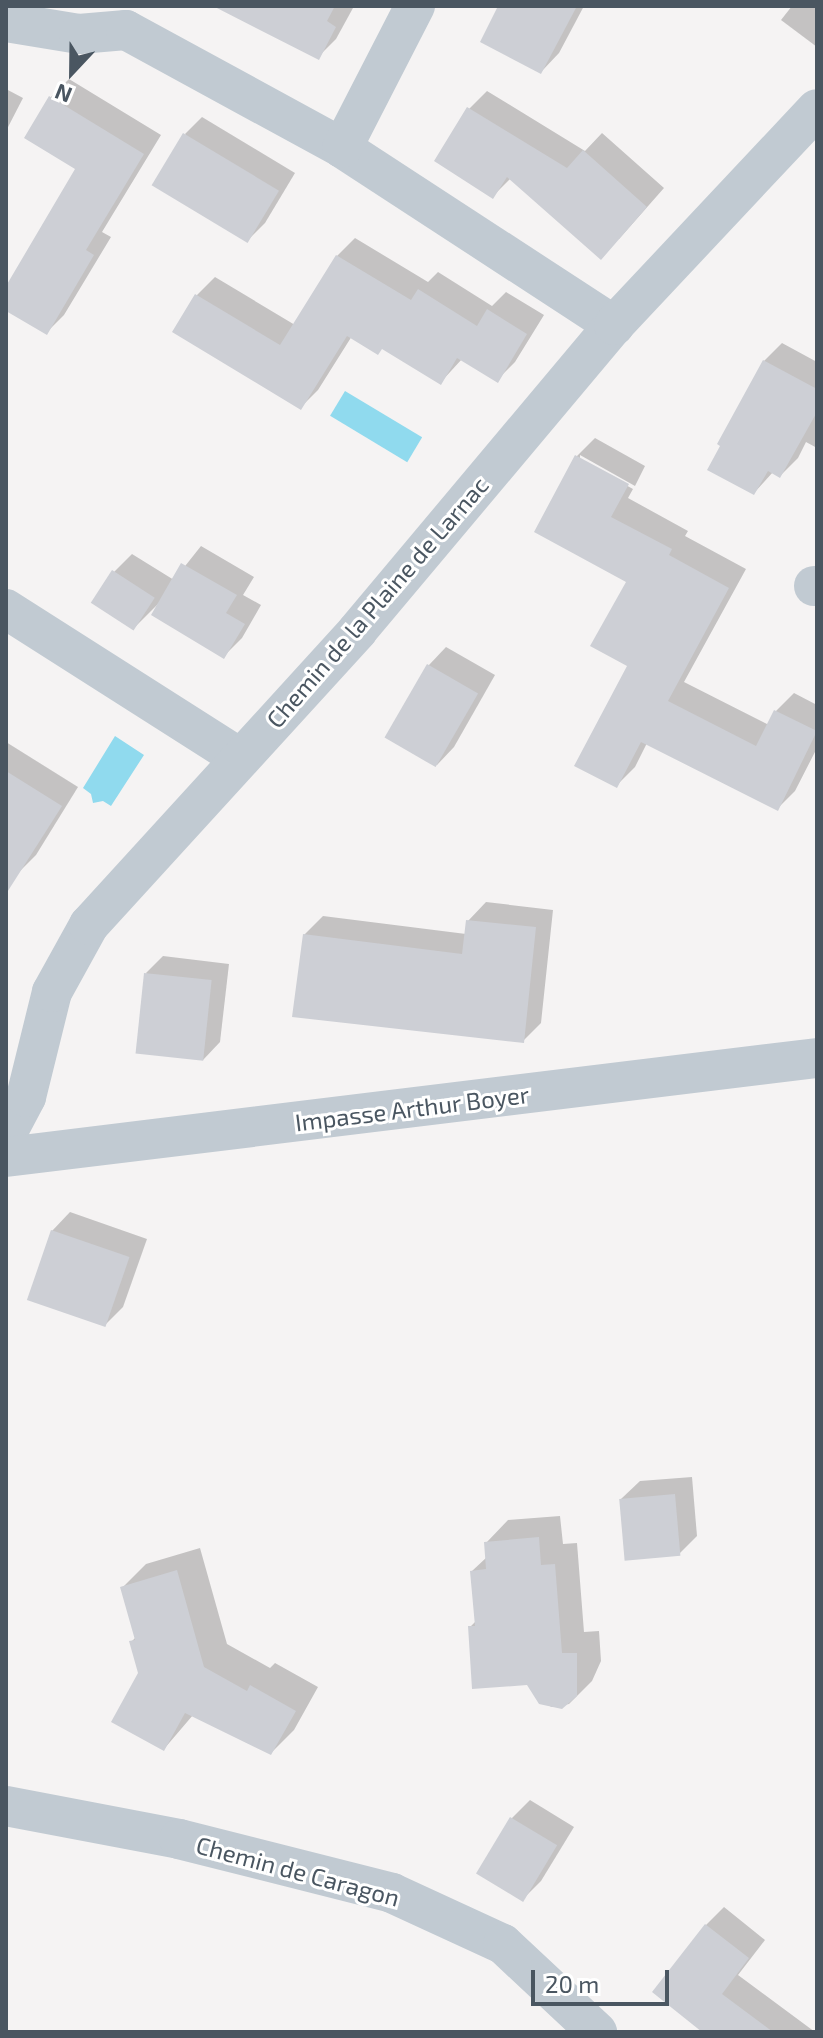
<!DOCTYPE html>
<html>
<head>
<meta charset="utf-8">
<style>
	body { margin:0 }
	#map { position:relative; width:823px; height:2038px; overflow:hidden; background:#f5f3f3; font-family:"Exo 2",sans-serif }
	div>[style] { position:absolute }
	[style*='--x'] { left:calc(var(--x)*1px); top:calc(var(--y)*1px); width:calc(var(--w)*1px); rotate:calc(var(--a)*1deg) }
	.water>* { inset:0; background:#90daee; transform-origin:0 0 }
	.shadow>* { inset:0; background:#0003 }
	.building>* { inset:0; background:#cdcfd5; transform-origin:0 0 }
	.minor>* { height:40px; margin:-20px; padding:0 20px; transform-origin:20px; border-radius:20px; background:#c1cad2 }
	span { translate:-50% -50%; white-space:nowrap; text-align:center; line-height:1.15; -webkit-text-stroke:6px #fff; paint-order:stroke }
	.street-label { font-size:24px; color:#4a5661 }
	.frame { position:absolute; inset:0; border:8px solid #4a5661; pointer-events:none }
	.north { position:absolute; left:32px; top:32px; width:80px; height:80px; -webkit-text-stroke:6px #fff; paint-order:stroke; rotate:202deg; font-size:22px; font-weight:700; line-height:32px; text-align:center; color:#4a5661 }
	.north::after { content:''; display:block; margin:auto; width:28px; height:36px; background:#4a5661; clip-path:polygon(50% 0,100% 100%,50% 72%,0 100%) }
	.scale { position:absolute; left:531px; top:1970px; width:138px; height:36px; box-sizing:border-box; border:4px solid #4a5661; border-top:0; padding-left:10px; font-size:24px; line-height:28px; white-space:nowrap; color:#4a5661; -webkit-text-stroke:6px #fff; paint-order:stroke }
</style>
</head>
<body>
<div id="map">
	<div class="water">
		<i style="left:345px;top:391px;width:90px;height:29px;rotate:31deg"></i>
		<i style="clip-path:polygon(115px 736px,144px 755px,111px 806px,103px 801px,93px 803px,91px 794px,83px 788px)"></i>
	</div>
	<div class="shadow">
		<i style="clip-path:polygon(218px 6px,349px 6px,353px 8px,336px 39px,318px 57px)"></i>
		<i style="clip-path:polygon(501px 6px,584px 6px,559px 53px,541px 72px)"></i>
		<i style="clip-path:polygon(792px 6px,817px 6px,817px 47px,781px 20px)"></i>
		<i style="clip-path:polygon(69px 79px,161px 135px,102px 232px,111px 237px,64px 315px,46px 333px,6px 308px,6px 290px,78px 168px,27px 137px,51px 97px)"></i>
		<i style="clip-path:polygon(6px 89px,23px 98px,6px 131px)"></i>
		<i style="clip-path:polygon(487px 91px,585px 151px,602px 133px,664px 188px,619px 239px,511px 178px,493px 196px,469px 109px)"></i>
		<i style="clip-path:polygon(202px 117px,295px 173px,265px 223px,248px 240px,185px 134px)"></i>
		<i style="clip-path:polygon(355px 238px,428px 282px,438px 272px,492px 306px,506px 292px,544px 315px,515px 362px,497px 380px,462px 359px,440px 383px,383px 348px,352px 336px,318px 390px,300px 408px,175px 332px,197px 295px,215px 277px,295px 325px,337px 256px)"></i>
		<i style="clip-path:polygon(782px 343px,817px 362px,817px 448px,806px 442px,798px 458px,780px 476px,773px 472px,754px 493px,764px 361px)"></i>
		<i style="clip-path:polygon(595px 438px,645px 466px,635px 486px,580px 455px,580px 460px,633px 489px,628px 498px,688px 531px,685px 536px,746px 569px,684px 682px,769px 725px,776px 711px,794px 693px,817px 705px,817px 748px,795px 791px,777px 809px,647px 743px,635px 767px,617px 785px,630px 665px,629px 581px,537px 531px,577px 456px)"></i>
		<i style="clip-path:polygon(201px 546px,254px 577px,243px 595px,261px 605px,242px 638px,224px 656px,158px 604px,134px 628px,114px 572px,132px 554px,174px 580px)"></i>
		<i style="clip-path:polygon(446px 647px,495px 675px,454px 747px,437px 765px,388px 738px,429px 665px)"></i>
		<i style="clip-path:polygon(6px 742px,78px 787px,36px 855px,18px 873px,6px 865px)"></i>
		<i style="clip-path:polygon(486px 902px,553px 910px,541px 1023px,523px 1041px,304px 935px,323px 916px,466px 934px,468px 921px)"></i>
		<i style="clip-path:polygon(163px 956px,229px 964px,220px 1042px,203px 1060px,146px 973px)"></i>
		<i style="clip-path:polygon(70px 1212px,147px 1239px,123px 1307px,105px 1325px,52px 1231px)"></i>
		<i style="clip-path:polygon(692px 1477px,697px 1536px,679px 1554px,621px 1499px,640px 1481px)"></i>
		<i style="clip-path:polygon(560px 1516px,563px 1544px,577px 1543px,584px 1632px,599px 1631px,601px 1661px,592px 1681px,569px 1704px,552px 1707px,540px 1702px,528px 1683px,470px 1627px,477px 1620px,472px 1571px,487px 1557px,486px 1543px,508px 1520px)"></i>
		<i style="clip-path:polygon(200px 1548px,227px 1644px,270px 1668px,275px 1663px,318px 1687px,294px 1730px,271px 1753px,193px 1715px,164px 1749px,131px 1642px,136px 1637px,122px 1588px,146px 1564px)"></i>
		<i style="clip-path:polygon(530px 1800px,574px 1827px,541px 1881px,523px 1899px,512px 1818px)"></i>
		<i style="clip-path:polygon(724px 1907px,765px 1940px,738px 1975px,815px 2032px,706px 2032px,706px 1925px)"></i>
	</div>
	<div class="building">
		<i style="clip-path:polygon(213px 6px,335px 6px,327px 21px,336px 27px,319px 60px)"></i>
		<i style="clip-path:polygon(498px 6px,577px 6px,541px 74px,480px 42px)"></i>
		<i style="clip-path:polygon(49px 96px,144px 154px,86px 250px,94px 255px,47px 335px,6px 311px,6px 286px,75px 169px,24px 138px)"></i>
		<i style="clip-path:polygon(467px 107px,567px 168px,583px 150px,647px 207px,601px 260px,507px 177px,493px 199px,434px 161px)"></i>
		<i style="left:183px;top:133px;width:112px;height:61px;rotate:31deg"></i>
		<i style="clip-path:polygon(336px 255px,411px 300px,418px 289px,477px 326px,487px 309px,527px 334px,498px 383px,457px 358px,441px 385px,382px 349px,378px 355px,347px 336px,301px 410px,172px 332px,195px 294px,280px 345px)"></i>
		<i style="clip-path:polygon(763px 360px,817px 389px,817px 412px,780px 478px,768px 471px,754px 495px,707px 470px,720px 446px,717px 444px)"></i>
		<i style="clip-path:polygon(575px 455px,629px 484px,611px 517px,672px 549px,669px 555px,729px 588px,668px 701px,756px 746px,774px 710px,817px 731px,778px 811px,641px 742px,617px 788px,574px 766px,627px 666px,590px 646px,626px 582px,534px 532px)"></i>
		<i style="clip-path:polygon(181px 563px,237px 595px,226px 613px,245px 624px,224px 659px,151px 615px)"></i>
		<i style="left:112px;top:570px;width:51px;height:39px;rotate:33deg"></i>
		<i style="left:427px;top:664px;width:59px;height:85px;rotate:30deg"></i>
		<i style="clip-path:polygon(6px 771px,62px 806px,6px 894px)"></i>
		<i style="clip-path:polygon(466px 920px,536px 927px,524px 1043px,292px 1017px,303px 934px,462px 954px)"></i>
		<i style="left:144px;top:973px;width:68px;height:81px;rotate:6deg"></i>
		<i style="left:51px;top:1230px;width:83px;height:74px;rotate:19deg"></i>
		<i style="left:675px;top:1494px;width:62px;height:56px;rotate:85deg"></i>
		<i style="clip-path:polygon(539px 1537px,541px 1565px,555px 1564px,562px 1653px,577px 1653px,577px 1696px,562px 1709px,539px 1704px,527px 1685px,472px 1689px,468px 1626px,475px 1626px,470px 1571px,486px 1569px,484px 1542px)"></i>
		<i style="clip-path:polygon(177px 1570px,204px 1667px,247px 1691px,250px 1685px,296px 1711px,271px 1755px,185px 1713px,164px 1751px,111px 1722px,138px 1673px,129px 1641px,135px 1640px,120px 1587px)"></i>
		<i style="left:510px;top:1817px;width:55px;height:66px;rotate:31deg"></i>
		<i style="clip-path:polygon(705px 1924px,749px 1958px,722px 1994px,773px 2032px,702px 2032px,652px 1992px)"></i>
	</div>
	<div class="minor">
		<i style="--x:6;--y:22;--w:74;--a:9.3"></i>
		<i style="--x:79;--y:34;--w:47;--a:-4.9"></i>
		<i style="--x:126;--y:30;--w:246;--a:28.6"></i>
		<i style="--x:342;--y:148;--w:325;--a:33.1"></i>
		<i style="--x:342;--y:148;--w:160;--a:-62.8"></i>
		<i style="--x:814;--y:586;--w:3;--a:0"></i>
		<i style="--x:6;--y:609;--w:277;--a:32.5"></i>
		<i style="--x:6;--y:1135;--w:43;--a:-62.2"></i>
		<i style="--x:26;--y:1097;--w:108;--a:-76.1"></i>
		<i style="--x:52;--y:992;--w:77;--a:-61.1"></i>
		<i style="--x:89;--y:925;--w:398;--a:-47.6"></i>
		<i style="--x:357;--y:631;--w:400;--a:-50"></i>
		<i style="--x:614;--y:325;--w:296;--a:-46.8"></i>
		<i style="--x:6;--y:1157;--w:817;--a:-6.96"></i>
		<i style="--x:6;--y:1806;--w:176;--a:10.8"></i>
		<i style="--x:179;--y:1839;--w:220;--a:14.2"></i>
		<i style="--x:392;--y:1893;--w:122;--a:24.7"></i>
		<i style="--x:503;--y:1944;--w:129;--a:43.1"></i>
	</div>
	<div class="street-label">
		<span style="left:377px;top:602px;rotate:-49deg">Chemin de la Plaine de Larnac</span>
		<span style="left:412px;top:1108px;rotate:-7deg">Impasse Arthur Boyer</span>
		<span style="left:298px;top:1871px;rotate:15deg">Chemin de Caragon</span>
	</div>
	<div class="frame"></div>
	<div class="north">N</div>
	<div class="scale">20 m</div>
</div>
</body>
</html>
